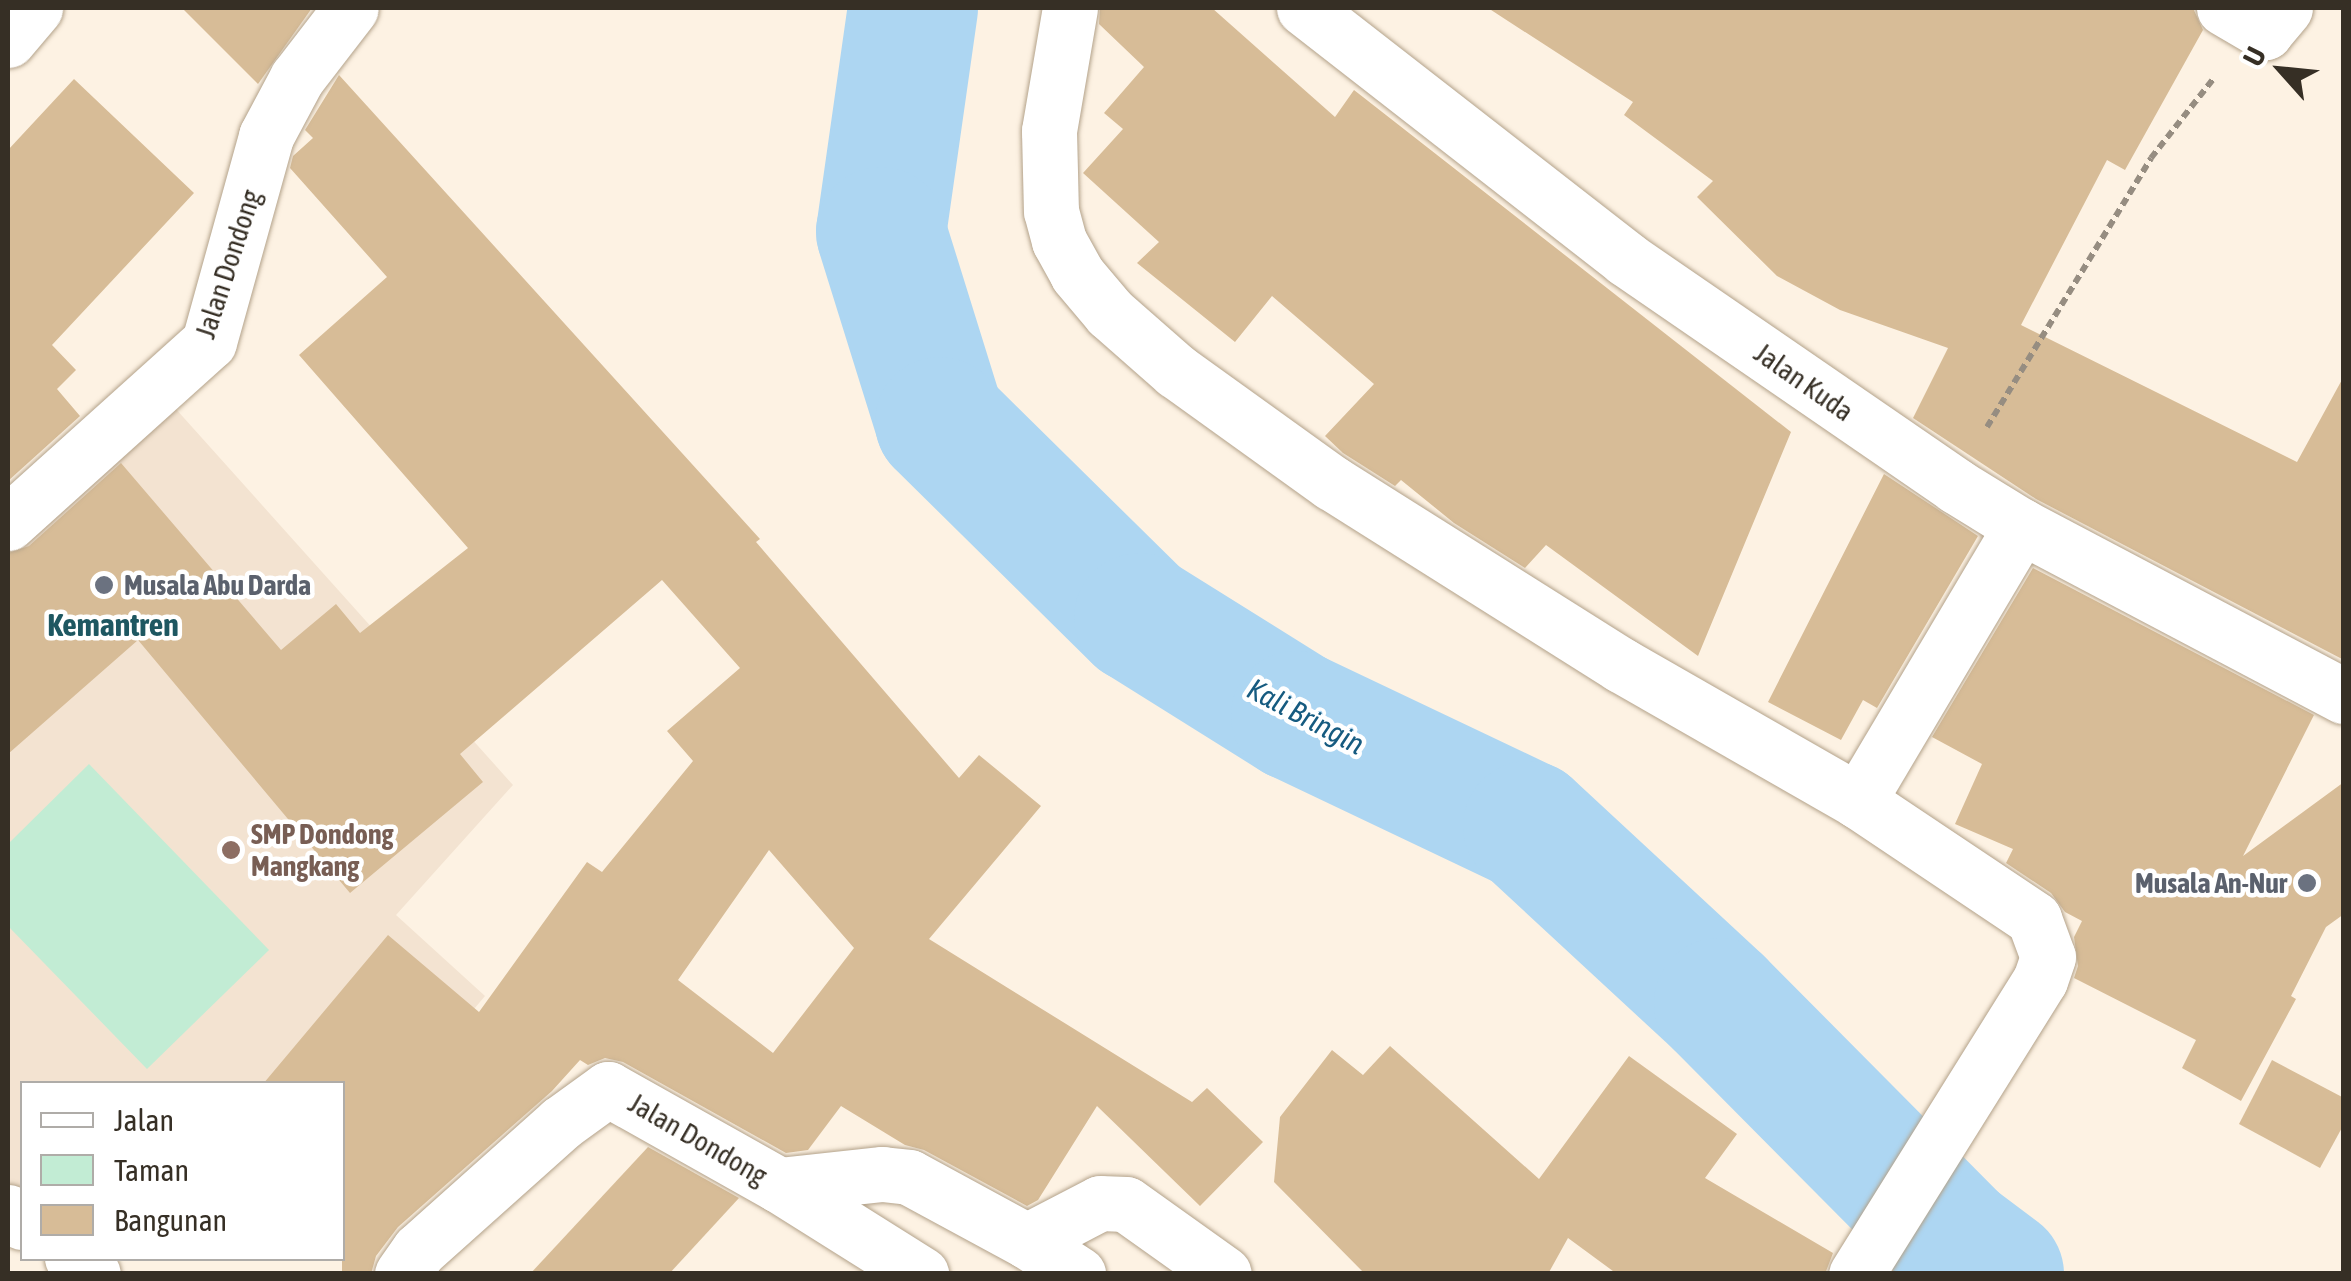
<!DOCTYPE html>
<html>
<head>
<meta charset="utf-8">
<style>
	body { margin:0 }
	#map { position:relative; width:2351px; height:1281px; overflow:hidden; background:#fdf2e3; font-family:"Asap Condensed",sans-serif }
	div>[style] { position:absolute }
	[style*='--x'] { left:calc(var(--x)*1px); top:calc(var(--y)*1px); width:calc(var(--w)*1px); rotate:calc(var(--a)*1deg) }
	.education>* { inset:0; background:#f3e3d1 }
	.green>* { inset:0; background:#c2ecd4 }
	.river>* { height:130px; margin:-65px; padding:0 65px; transform-origin:65px; border-radius:65px; background:#add6f2 }
	.building>* { inset:0; background:#d7bc97 }
	.path>* { height:6px; margin-top:-3px; transform-origin:0; background:repeating-linear-gradient(90deg,#968d81 0 8px,transparent 0 13px) }
	.roads { filter:drop-shadow(0 0 2px #b3a28a) drop-shadow(0 0 2px #b3a28a) }
	.minor>* { height:55px; margin:-27.5px; padding:0 27.5px; transform-origin:27.5px; border-radius:27.5px; background:#fff }
	.dots>* { width:28px; height:28px; translate:-50% -50%; box-sizing:border-box; border:5px solid #fff; border-radius:50% }
	span { translate:-50% -50%; white-space:nowrap; text-align:center; line-height:1.15; -webkit-text-stroke:9px #fff; paint-order:stroke }
	.street-label { font-size:28px; color:#362f25 }
	.worship-label { font-size:28px; color:#5b616d; font-weight:700 }
	.left { translate:0 -50%; text-align:left }
	.right { translate:-100% -50%; text-align:right }
	.education-label { font-size:28px; color:#785e54; font-weight:700 }
	.water-label { font-size:30px; color:#165b80; font-style:italic }
	.quarter-label { font-size:32px; color:#1e5761; font-weight:700 }
	.frame { position:absolute; inset:0; border:10px solid #362f25; pointer-events:none }
	.legend { position:absolute; left:20px; top:1081px; width:325px; height:180px; box-sizing:border-box; background:#fff; border:2px solid #afaca8; margin:0; padding:12px 18px; list-style:none; font-size:30px; color:#362f25 }
	.legend li { display:flex; align-items:center; gap:20px; height:50px }
	.legend b { width:50px; border:2px solid #afaca8 }
	.north { position:absolute; left:2231px; top:20px; width:100px; height:100px; -webkit-text-stroke:8px #fff; paint-order:stroke; rotate:297deg; font-size:28px; font-weight:700; line-height:40px; text-align:center; color:#362f25 }
	.north::after { content:''; display:block; margin:auto; width:35px; height:45px; background:#362f25; clip-path:polygon(50% 0,100% 100%,50% 72%,0 100%) }
</style>
</head>
<body>
<div id="map">
	<div class="education">
		<i style="clip-path:polygon(149px 379px,513px 785px,396px 915px,485px 996px,343px 1165px,342px 1084px,22px 1084px,22px 1218px,8px 1205px,8px 531px)"></i>
	</div>
	<div class="green">
		<i style="clip-path:polygon(89px 764px,269px 950px,147px 1069px,8px 926px,8px 844px)"></i>
	</div>
	<div class="river">
		<i style="--x:913;--y:8;--w:226;--a:98.1"></i>
		<i style="--x:881;--y:232;--w:199;--a:72.7"></i>
		<i style="--x:940;--y:422;--w:279;--a:44.6"></i>
		<i style="--x:1139;--y:618;--w:185;--a:32"></i>
		<i style="--x:1296;--y:716;--w:257;--a:25.4"></i>
		<i style="--x:1528;--y:826;--w:260;--a:42.8"></i>
		<i style="--x:1719;--y:1003;--w:335;--a:45.2"></i>
		<i style="--x:1955;--y:1241;--w:55;--a:36.9"></i>
	</div>
	<div class="building">
		<i style="clip-path:polygon(182px 8px,312px 8px,258px 84px)"></i>
		<i style="clip-path:polygon(1100px 8px,1212px 8px,1335px 117px,1354px 90px,1791px 432px,1698px 656px,1546px 545px,1525px 568px,1454px 523px,1401px 480px,1395px 486px,1343px 453px,1325px 436px,1374px 384px,1272px 296px,1235px 342px,1137px 263px,1159px 242px,1083px 173px,1123px 129px,1104px 113px,1144px 67px,1099px 24px)"></i>
		<i style="clip-path:polygon(1488px 8px,2193px 8px,2203px 30px,2125px 170px,2107px 160px,2021px 325px,2297px 462px,2344px 376px,2342px 659px,2036px 499px,1913px 418px,1948px 348px,1840px 310px,1777px 276px,1697px 197px,1713px 181px,1624px 115px,1633px 102px)"></i>
		<i style="clip-path:polygon(evenodd,339px 75px,760px 539px,756px 542px,959px 778px,979px 755px,1041px 806px,929px 939px,1192px 1102px,1207px 1088px,1263px 1142px,1200px 1206px,1097px 1106px,1038px 1200px,1027px 1206px,924px 1150px,905px 1145px,841px 1106px,808px 1150px,786px 1153px,623px 1062px,605px 1058px,588px 1065px,580px 1060px,552px 1091px,398px 1227px,376px 1256px,371px 1274px,342px 1274px,342px 1084px,263px 1084px,388px 935px,479px 1012px,587px 862px,602px 872px,693px 761px,667px 731px,740px 668px,662px 580px,460px 754px,483px 782px,350px 893px,138px 640px,8px 754px,8px 553px,29px 546px,121px 463px,281px 650px,336px 604px,360px 633px,468px 548px,299px 355px,387px 277px,290px 168px,293px 156px,313px 138px,305px 130px,339px 75px,769px 850px,854px 948px,773px 1053px,678px 980px,769px 850px)"></i>
		<i style="clip-path:polygon(74px 79px,194px 193px,52px 345px,76px 370px,57px 389px,80px 416px,8px 481px,8px 150px)"></i>
		<i style="clip-path:polygon(1884px 474px,1978px 536px,1877px 708px,1863px 700px,1841px 740px,1768px 702px)"></i>
		<i style="clip-path:polygon(2033px 568px,2314px 715px,2243px 856px,2344px 782px,2344px 914px,2326px 927px,2291px 996px,2296px 999px,2241px 1101px,2182px 1068px,2196px 1040px,2074px 978px,2078px 966px,2074px 937px,2082px 921px,2065px 912px,2051px 893px,2006px 863px,2013px 849px,1955px 824px,1982px 764px,1932px 737px)"></i>
		<i style="clip-path:polygon(1390px 1046px,1539px 1179px,1629px 1056px,1737px 1134px,1705px 1178px,1833px 1253px,1825px 1274px,1617px 1274px,1568px 1238px,1548px 1274px,1365px 1274px,1274px 1182px,1280px 1117px,1332px 1050px,1363px 1075px)"></i>
		<i style="clip-path:polygon(2272px 1060px,2344px 1098px,2344px 1124px,2320px 1168px,2239px 1124px)"></i>
		<i style="clip-path:polygon(648px 1147px,739px 1198px,669px 1274px,530px 1274px)"></i>
	</div>
	<div class="path">
		<i style="--x:1987;--y:427;--w:315;--a:-58.6"></i>
		<i style="--x:2151;--y:158;--w:102;--a:-51.8"></i>
	</div>
	<div class="roads">
		<div class="minor">
			<i style="--x:1070;--y:8;--w:125;--a:99.7"></i>
			<i style="--x:1049;--y:131;--w:80;--a:88.6"></i>
			<i style="--x:1051;--y:211;--w:31;--a:75"></i>
			<i style="--x:1059;--y:241;--w:38;--a:61"></i>
			<i style="--x:1077;--y:274;--w:51;--a:49.8"></i>
			<i style="--x:1110;--y:313;--w:88;--a:41.3"></i>
			<i style="--x:1176;--y:371;--w:192;--a:35.7"></i>
			<i style="--x:1332;--y:483;--w:342;--a:32.2"></i>
			<i style="--x:1621;--y:665;--w:273;--a:29.8"></i>
			<i style="--x:1858;--y:801;--w:212;--a:33.8"></i>
			<i style="--x:2034;--y:919;--w:40;--a:69.8"></i>
			<i style="--x:2048;--y:957;--w:24;--a:109"></i>
			<i style="--x:2040;--y:980;--w:347;--a:122"></i>
			<i style="--x:1304;--y:8;--w:408;--a:37.9"></i>
			<i style="--x:1626;--y:259;--w:401;--a:34.5"></i>
			<i style="--x:1956;--y:486;--w:76;--a:31.6"></i>
			<i style="--x:2021;--y:526;--w:365;--a:27.8"></i>
			<i style="--x:2224;--y:8;--w:48;--a:30.3"></i>
			<i style="--x:2265;--y:32;--w:31;--a:-50"></i>
			<i style="--x:8;--y:40;--w:42;--a:-49.8"></i>
			<i style="--x:8;--y:523;--w:270;--a:-42"></i>
			<i style="--x:209;--y:342;--w:214;--a:-74.5"></i>
			<i style="--x:266;--y:136;--w:66;--a:-61.9"></i>
			<i style="--x:297;--y:78;--w:88;--a:-52.4"></i>
			<i style="--x:1858;--y:801;--w:320;--a:-59.3"></i>
			<i style="--x:779;--y:1185;--w:104;--a:-6.1"></i>
			<i style="--x:882;--y:1174;--w:27;--a:6"></i>
			<i style="--x:909;--y:1177;--w:134;--a:28.5"></i>
			<i style="--x:1027;--y:1241;--w:82;--a:-27.5"></i>
			<i style="--x:1100;--y:1203;--w:26;--a:2"></i>
			<i style="--x:1126;--y:1204;--w:120;--a:35.5"></i>
			<i style="--x:8;--y:1212;--w:17;--a:36"></i>
			<i style="--x:1027;--y:1241;--w:61;--a:32.9"></i>
			<i style="--x:72;--y:1258;--w:26;--a:37"></i>
			<i style="--x:402;--y:1274;--w:29;--a:-55"></i>
			<i style="--x:419;--y:1250;--w:191;--a:-41.8"></i>
			<i style="--x:561;--y:1123;--w:58;--a:-35.9"></i>
			<i style="--x:608;--y:1089;--w:196;--a:29.3"></i>
			<i style="--x:779;--y:1185;--w:168;--a:32.1"></i>
		</div>
	</div>
	<div class="dots">
		<i style="left:104px;top:585px;background:#6b7280"></i>
		<i style="left:231px;top:850px;background:#8d6e63"></i>
		<i style="left:2307px;top:883px;background:#6b7280"></i>
	</div>
	<div class="street-label">
		<span style="left:228px;top:264px;rotate:-72deg">Jalan Dondong</span>
		<span style="left:1804px;top:382px;rotate:35deg">Jalan Kuda</span>
		<span style="left:698px;top:1139px;rotate:30deg">Jalan Dondong</span>
	</div>
	<div class="worship-label">
		<span class="left" style="left:124px;top:585px">Musala Abu Darda</span>
		<span class="right" style="left:2287px;top:883px">Musala An-Nur</span>
	</div>
	<div class="education-label">
		<span class="left" style="left:251px;top:850px">SMP Dondong<br>Mangkang</span>
	</div>
	<div class="water-label">
		<span style="left:1306px;top:716px;rotate:28deg">Kali Bringin</span>
	</div>
	<div class="quarter-label">
		<span style="left:113px;top:625px">Kemantren</span>
	</div>
	<div class="frame"></div>
	<ul class="legend">
	<li><b style="height:12px;background:#fff"></b>Jalan</li>
	<li><b style="height:28px;background:#c2ecd4"></b>Taman</li>
	<li><b style="height:28px;background:#d7bc97"></b>Bangunan</li>
	</ul>
	<div class="north">U</div>
</div>
</body>
</html>
